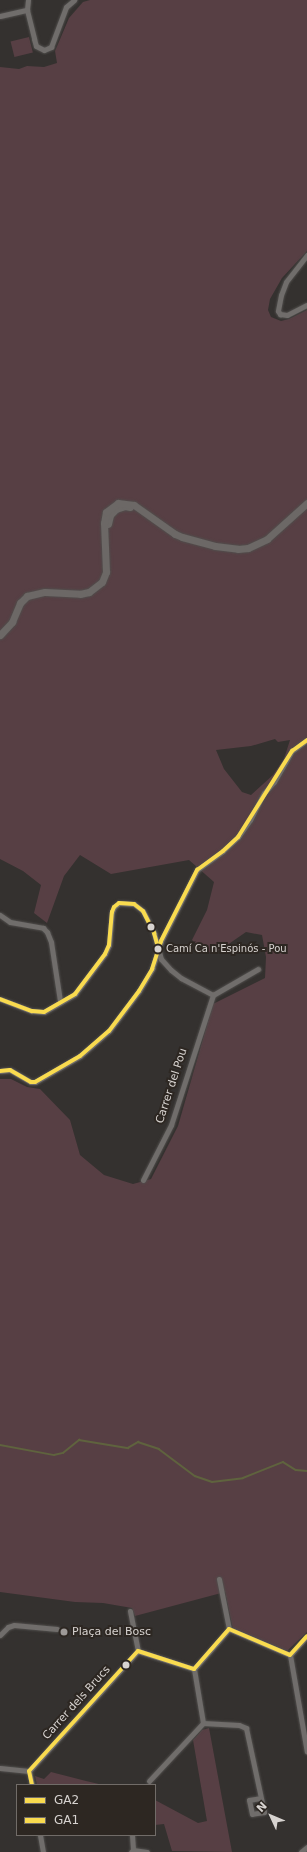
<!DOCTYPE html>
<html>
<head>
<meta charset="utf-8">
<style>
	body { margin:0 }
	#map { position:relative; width:307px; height:1852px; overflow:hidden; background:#34312f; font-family:"DejaVu Sans",sans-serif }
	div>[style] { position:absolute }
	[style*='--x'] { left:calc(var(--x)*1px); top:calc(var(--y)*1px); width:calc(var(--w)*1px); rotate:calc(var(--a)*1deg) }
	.green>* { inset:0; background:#573f44; transform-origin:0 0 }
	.stream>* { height:1.5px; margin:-0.75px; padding:0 0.75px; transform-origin:0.75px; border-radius:0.75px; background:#5f633e }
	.roads { filter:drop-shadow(0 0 1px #504e4c) drop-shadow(0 0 1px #504e4c) }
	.minor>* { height:5px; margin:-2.5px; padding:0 2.5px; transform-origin:2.5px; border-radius:2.5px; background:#706d6b }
	.secondary>* { height:7px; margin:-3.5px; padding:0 3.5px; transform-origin:3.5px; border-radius:3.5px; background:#6c6866 }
	.bus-1>* { height:4px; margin:-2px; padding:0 2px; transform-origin:2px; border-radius:2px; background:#f9db4f }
	.bus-2>* { height:4px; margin:-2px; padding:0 2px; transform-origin:2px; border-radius:2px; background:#f9db4f }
	.dots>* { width:11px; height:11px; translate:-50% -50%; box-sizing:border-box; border:2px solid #2d2722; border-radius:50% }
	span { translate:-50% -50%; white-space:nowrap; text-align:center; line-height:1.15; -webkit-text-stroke:4px #2d2722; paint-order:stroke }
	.bus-label { font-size:10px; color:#d7d3d0 }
	.left { translate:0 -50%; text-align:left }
	.street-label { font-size:11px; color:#d7d3d0 }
	.poi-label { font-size:11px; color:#d7d3d0 }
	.legend { position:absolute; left:16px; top:1784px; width:140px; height:52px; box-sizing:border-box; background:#2d2722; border:1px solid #716c68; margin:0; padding:5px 7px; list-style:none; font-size:12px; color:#d7d3d0 }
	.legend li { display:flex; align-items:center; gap:8px; height:20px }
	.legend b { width:20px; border:1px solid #716c68 }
	.north { position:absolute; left:251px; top:1796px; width:40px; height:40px; -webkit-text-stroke:3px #2d2722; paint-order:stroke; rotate:314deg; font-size:11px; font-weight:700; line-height:16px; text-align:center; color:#d7d3d0 }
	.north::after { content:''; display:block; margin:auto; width:14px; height:18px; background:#d7d3d0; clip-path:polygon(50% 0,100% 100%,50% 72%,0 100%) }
</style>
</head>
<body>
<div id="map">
	<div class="green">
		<i style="clip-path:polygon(evenodd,90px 0,307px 0,307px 251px,282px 278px,270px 299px,268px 310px,271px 317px,281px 321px,289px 319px,307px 310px,307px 1632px,287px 1651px,233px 1629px,225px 1592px,135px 1616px,132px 1608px,103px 1603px,75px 1602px,0 1592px,0 1079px,11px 1079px,27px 1087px,40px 1089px,70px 1120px,80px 1155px,104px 1175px,133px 1184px,151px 1179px,178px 1126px,213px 1004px,265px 978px,266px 957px,262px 935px,246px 932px,220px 950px,205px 953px,192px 940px,207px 910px,214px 882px,189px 860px,111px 874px,80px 855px,64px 876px,47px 923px,34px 913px,41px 885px,23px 871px,0 859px,0 67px,19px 69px,27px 66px,44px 67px,57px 63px,55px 51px,69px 18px,83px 2px,90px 0,275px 739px,278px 742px,290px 740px,284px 759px,273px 775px,251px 795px,242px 792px,224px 769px,216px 750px,251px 746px,275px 739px)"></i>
		<i style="left:29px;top:37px;width:16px;height:19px;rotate:76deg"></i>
		<i style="clip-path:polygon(209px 1728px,232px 1852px,172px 1851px,164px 1824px,155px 1825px,155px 1800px,198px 1823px,207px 1821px,193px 1740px,202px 1730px)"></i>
		<i style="clip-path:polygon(51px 1772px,86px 1781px,103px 1785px,37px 1785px,35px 1776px,44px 1779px)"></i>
	</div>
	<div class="stream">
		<i style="--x:0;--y:1445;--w:55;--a:10.5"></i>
		<i style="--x:54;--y:1455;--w:9;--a:-13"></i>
		<i style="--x:63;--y:1453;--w:21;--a:-39"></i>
		<i style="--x:79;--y:1440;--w:50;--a:9.3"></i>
		<i style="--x:128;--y:1448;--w:12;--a:-31"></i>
		<i style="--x:138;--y:1442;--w:22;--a:18"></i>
		<i style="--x:159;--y:1449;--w:45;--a:36.9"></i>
		<i style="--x:195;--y:1476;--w:18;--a:19"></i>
		<i style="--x:212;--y:1482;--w:31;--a:-7"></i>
		<i style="--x:243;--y:1478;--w:43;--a:-21.8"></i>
		<i style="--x:283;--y:1462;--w:15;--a:32"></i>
		<i style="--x:296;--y:1470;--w:11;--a:5"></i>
	</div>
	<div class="roads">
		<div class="minor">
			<i style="--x:28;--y:0;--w:10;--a:96"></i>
			<i style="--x:27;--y:10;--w:30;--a:76"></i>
			<i style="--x:34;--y:39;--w:7;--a:74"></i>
			<i style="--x:36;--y:46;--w:9;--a:27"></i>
			<i style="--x:44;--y:50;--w:8;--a:-23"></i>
			<i style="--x:51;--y:47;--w:43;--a:-69.4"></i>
			<i style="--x:66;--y:7;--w:11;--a:-41"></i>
			<i style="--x:0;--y:16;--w:28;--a:-13"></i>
			<i style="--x:307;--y:255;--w:34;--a:128"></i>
			<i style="--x:286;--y:282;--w:14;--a:111"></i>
			<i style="--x:281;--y:295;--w:16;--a:101"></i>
			<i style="--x:278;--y:311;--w:4;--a:56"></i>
			<i style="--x:280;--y:314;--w:7;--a:8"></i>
			<i style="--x:287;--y:315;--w:22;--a:-27"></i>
			<i style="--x:0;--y:915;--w:12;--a:35"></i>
			<i style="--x:10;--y:922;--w:34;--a:10"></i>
			<i style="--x:43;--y:928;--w:6;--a:45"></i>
			<i style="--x:47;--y:932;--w:11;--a:68"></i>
			<i style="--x:51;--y:942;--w:60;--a:81.3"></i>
			<i style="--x:0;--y:999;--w:34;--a:21"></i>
			<i style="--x:32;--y:1011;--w:12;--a:5"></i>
			<i style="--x:44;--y:1012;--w:36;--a:-30"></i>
			<i style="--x:75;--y:994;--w:50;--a:-53.1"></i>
			<i style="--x:105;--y:954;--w:10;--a:-66"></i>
			<i style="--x:109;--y:945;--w:33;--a:-85"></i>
			<i style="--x:112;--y:912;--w:5;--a:-68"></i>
			<i style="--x:114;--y:907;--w:6;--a:-39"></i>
			<i style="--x:119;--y:903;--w:15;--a:4"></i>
			<i style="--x:134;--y:904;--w:11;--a:38"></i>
			<i style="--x:143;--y:911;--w:25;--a:63"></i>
			<i style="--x:154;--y:933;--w:27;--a:75"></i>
			<i style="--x:161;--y:959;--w:15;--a:48"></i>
			<i style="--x:171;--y:970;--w:13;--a:39"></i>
			<i style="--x:181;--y:978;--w:36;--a:28"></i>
			<i style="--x:0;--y:1071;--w:10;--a:-6"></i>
			<i style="--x:10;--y:1070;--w:24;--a:30"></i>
			<i style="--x:31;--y:1082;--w:4;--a:0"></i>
			<i style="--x:35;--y:1082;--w:52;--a:-30"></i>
			<i style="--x:80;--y:1056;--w:38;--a:-41"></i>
			<i style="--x:109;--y:1031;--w:50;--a:-53.1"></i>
			<i style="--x:139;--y:991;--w:26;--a:-59"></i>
			<i style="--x:152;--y:969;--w:29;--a:-72"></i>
			<i style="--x:161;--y:941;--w:80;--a:-63.1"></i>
			<i style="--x:197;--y:870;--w:32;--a:-36"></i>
			<i style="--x:223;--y:851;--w:21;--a:-43"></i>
			<i style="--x:238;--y:837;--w:21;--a:-55"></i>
			<i style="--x:250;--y:820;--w:30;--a:-63"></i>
			<i style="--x:264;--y:793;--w:15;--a:-48"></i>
			<i style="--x:274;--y:782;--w:36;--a:-60"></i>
			<i style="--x:292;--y:751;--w:19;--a:-36"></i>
			<i style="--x:143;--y:1180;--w:62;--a:-63"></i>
			<i style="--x:171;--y:1125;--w:137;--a:-72.1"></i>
			<i style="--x:213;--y:995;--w:52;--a:-30"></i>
			<i style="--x:219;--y:1579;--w:51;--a:78.7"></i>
			<i style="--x:130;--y:1611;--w:41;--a:78.7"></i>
			<i style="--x:0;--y:1635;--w:11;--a:-45"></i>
			<i style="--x:8;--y:1627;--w:6;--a:-18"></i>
			<i style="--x:14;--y:1625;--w:43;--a:5.3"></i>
			<i style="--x:138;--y:1651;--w:59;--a:17.8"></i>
			<i style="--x:194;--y:1669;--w:53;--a:-48.8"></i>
			<i style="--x:229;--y:1629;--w:66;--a:23.1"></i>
			<i style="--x:290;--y:1655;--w:25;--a:-48"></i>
			<i style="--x:290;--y:1655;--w:98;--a:80.1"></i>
			<i style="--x:194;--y:1669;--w:55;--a:80.5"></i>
			<i style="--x:203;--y:1723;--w:36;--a:3"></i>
			<i style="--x:239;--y:1725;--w:8;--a:23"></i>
			<i style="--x:246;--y:1728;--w:86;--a:77.9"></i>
			<i style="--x:264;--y:1812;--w:12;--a:171"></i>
			<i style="--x:252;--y:1814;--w:14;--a:-102"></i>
			<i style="--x:249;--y:1800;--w:11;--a:-10"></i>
			<i style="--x:0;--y:1768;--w:29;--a:6"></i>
			<i style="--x:149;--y:1781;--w:79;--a:-47"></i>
			<i style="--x:32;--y:1785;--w:14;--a:-102"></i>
			<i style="--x:29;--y:1771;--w:162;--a:-47.8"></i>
			<i style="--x:40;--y:1835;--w:17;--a:80"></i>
			<i style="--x:132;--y:1835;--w:15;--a:86"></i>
			<i style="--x:131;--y:1852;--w:3;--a:-45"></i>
			<i style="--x:133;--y:1850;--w:14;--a:8"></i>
			<i style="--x:301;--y:1852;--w:8;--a:-40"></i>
		</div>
		<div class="secondary">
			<i style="--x:108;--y:524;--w:9;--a:-77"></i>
			<i style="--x:110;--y:515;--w:8;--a:-45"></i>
			<i style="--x:116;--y:509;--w:9;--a:-18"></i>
			<i style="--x:125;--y:506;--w:5;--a:11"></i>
			<i style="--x:0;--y:635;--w:18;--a:-47"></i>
			<i style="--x:12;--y:622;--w:21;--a:-67"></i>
			<i style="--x:20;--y:603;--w:10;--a:-45"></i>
			<i style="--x:27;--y:596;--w:18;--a:-13"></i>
			<i style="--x:45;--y:592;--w:35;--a:3"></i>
			<i style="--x:80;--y:594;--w:9;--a:-13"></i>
			<i style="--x:89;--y:592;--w:16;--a:-38"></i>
			<i style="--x:102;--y:582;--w:11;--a:-68"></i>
			<i style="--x:106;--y:572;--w:49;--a:-92.3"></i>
			<i style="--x:104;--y:523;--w:11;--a:-80"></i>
			<i style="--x:106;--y:512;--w:15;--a:-37"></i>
			<i style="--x:118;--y:503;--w:16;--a:7"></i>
			<i style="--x:134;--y:505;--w:50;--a:35.3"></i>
			<i style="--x:175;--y:534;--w:8;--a:23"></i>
			<i style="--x:182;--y:537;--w:34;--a:15"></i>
			<i style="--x:215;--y:546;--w:23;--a:7"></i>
			<i style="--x:238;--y:549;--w:10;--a:-6"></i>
			<i style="--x:248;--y:548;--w:21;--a:-25"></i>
			<i style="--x:267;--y:539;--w:54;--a:-42"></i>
		</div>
	</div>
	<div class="bus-1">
		<i style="--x:0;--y:999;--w:34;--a:21"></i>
		<i style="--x:32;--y:1011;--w:12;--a:5"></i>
		<i style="--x:44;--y:1012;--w:36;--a:-30"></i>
		<i style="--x:75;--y:994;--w:50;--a:-53.1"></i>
		<i style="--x:105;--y:954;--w:10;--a:-66"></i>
		<i style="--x:109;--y:945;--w:33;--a:-85"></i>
		<i style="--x:112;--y:912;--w:5;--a:-68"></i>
		<i style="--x:114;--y:907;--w:6;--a:-39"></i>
		<i style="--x:119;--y:903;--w:15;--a:4"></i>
		<i style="--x:134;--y:904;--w:11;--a:38"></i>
		<i style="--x:143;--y:911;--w:25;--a:63"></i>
		<i style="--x:154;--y:933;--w:15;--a:74"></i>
		<i style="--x:0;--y:1071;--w:10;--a:-6"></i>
		<i style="--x:10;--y:1070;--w:24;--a:30"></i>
		<i style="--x:31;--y:1082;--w:4;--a:0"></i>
		<i style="--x:35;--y:1082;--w:52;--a:-30"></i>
		<i style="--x:80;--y:1056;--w:38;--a:-41"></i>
		<i style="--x:109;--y:1031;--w:50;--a:-53.1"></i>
		<i style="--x:139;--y:991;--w:26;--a:-59"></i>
		<i style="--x:152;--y:969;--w:29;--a:-72"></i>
		<i style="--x:161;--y:941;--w:80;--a:-63.1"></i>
		<i style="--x:197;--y:870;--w:32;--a:-36"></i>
		<i style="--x:223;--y:851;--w:21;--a:-43"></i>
		<i style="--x:238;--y:837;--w:102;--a:-57.9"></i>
		<i style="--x:292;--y:751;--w:19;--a:-36"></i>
	</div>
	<div class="bus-2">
		<i style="--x:32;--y:1785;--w:14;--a:-102"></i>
		<i style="--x:29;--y:1771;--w:162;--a:-47.8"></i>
		<i style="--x:138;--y:1651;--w:59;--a:17.8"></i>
		<i style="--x:194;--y:1669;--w:53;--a:-48.8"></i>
		<i style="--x:229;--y:1629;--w:66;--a:23.1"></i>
		<i style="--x:290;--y:1655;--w:25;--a:-48"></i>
	</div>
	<div class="dots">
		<i style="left:151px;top:927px;background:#d7d3d0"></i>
		<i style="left:158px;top:949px;background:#d7d3d0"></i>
		<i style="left:64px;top:1632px;background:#9e9a98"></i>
		<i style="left:126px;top:1665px;background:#d7d3d0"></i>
	</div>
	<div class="bus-label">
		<span class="left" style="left:166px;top:949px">Camí Ca n'Espinós - Pou</span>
	</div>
	<div class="street-label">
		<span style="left:172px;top:1086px;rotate:-72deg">Carrer del Pou</span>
		<span style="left:77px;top:1703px;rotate:-48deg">Carrer dels Brucs</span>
	</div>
	<div class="poi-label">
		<span class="left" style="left:72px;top:1632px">Plaça del Bosc</span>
	</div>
	<ul class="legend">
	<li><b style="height:5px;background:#f9db4f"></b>GA2</li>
	<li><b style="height:5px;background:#f9db4f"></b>GA1</li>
	</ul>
	<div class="north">N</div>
</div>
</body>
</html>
